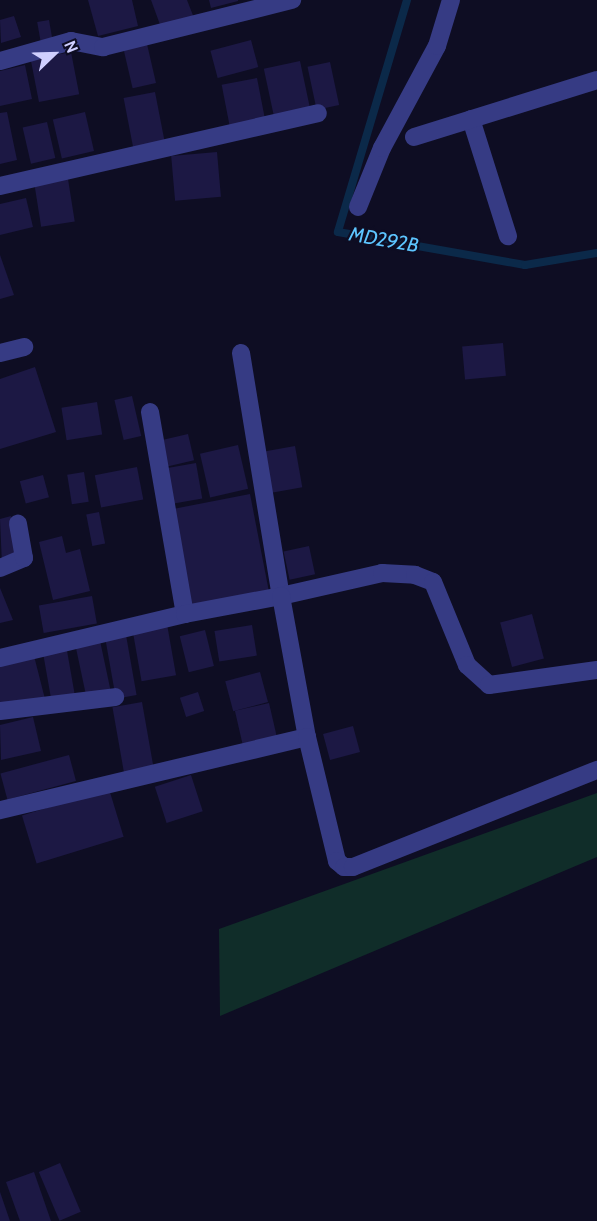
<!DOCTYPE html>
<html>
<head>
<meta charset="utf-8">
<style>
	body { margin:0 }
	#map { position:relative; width:597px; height:1221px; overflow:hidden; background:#0e0d23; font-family:Cabin,sans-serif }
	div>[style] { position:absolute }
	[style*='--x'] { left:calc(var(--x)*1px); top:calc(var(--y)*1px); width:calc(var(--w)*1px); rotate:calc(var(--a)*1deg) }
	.green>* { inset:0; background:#102d29 }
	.stream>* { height:8px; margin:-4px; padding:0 4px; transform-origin:4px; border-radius:4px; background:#0b2949 }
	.building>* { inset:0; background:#1c1844; transform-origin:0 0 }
	.minor>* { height:18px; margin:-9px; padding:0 9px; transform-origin:9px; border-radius:9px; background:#363b84 }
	span { translate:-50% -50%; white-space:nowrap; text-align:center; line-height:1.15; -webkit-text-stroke:4.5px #0e0d23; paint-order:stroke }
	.water-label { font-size:20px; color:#5dc5ff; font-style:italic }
	.north { position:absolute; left:24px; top:24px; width:60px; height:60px; -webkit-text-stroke:4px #0e0d23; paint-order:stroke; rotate:67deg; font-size:16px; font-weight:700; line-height:24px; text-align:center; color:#cfcfff }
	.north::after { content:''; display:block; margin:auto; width:21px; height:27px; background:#cfcfff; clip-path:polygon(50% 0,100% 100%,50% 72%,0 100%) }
</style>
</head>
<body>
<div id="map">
	<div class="green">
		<i style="clip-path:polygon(597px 793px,597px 857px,220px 1016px,219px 929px)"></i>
	</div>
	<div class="stream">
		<i style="--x:407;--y:0;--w:242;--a:106.6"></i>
		<i style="--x:338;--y:232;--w:190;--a:10"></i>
		<i style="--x:525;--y:265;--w:73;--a:-9.5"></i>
	</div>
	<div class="building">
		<i style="clip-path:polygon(88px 0,132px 0,138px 26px,98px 36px)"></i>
		<i style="clip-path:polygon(151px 0,187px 0,194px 18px,162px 30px)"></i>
		<i style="clip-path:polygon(209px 0,238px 0,238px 1px,211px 8px)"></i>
		<i style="clip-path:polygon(14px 16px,21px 37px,1px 43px,0 20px)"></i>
		<i style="left:49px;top:20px;width:22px;height:12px;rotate:80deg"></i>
		<i style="left:251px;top:40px;width:28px;height:42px;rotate:75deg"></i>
		<i style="left:147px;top:44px;width:40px;height:24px;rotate:77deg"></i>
		<i style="left:71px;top:52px;width:43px;height:41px;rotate:79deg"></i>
		<i style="left:300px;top:61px;width:51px;height:37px;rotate:78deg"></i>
		<i style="left:330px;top:62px;width:44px;height:23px;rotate:78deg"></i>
		<i style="clip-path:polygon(25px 65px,32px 99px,0 106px,0 71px)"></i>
		<i style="left:257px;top:78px;width:44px;height:36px;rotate:79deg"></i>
		<i style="left:155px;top:92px;width:51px;height:32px;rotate:79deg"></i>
		<i style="clip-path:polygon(7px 112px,17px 160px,0 164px,0 113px)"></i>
		<i style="left:85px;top:112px;width:40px;height:33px;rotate:77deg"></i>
		<i style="left:47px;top:122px;width:37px;height:25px;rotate:77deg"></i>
		<i style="left:217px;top:152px;width:45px;height:46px;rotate:85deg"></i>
		<i style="left:68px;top:179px;width:43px;height:34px;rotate:81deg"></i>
		<i style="clip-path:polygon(26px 198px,33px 227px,0 235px,0 204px)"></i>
		<i style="clip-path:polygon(0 255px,14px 295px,0 299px)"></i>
		<i style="left:503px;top:343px;width:33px;height:41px;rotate:85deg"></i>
		<i style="clip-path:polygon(35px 367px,56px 432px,0 449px,0 379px)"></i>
		<i style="left:132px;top:396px;width:41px;height:18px;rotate:77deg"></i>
		<i style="left:97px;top:402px;width:33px;height:36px;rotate:81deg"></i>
		<i style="left:188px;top:434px;width:27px;height:33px;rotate:77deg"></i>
		<i style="left:238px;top:445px;width:45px;height:39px;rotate:77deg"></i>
		<i style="left:295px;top:446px;width:42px;height:34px;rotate:80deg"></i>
		<i style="left:196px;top:463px;width:36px;height:36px;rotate:80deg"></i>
		<i style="left:137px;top:467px;width:33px;height:43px;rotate:79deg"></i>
		<i style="left:84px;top:472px;width:30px;height:17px;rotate:81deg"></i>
		<i style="left:43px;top:475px;width:23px;height:24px;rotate:75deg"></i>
		<i style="left:250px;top:494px;width:100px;height:81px;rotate:79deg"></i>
		<i style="left:99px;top:512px;width:32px;height:13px;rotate:79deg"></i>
		<i style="clip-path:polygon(11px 516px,22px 559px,2px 565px,0 519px)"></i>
		<i style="clip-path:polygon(62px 536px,66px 553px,80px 549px,90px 591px,53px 600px,39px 542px)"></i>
		<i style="left:309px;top:546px;width:29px;height:26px;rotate:78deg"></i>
		<i style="clip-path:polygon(0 588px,13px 620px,0 623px)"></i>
		<i style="left:92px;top:596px;width:28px;height:54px;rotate:80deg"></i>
		<i style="left:532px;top:614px;width:46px;height:33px;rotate:75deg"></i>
		<i style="left:167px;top:624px;width:52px;height:35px;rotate:80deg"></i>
		<i style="left:252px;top:625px;width:31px;height:38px;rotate:81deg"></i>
		<i style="left:205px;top:630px;width:37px;height:26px;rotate:76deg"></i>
		<i style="left:126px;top:635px;width:61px;height:21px;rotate:80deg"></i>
		<i style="left:99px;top:636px;width:57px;height:25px;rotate:78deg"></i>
		<i style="left:66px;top:645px;width:50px;height:24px;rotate:80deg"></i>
		<i style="clip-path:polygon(33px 652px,45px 699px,0 710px,0 660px)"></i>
		<i style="left:260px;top:672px;width:31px;height:36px;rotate:75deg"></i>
		<i style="left:198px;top:692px;width:20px;height:19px;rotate:72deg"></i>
		<i style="left:142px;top:702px;width:69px;height:30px;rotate:80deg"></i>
		<i style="left:269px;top:703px;width:35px;height:35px;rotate:77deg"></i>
		<i style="clip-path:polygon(33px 717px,41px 751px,1px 760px,0 725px)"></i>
		<i style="left:353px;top:726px;width:27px;height:31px;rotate:75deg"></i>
		<i style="left:69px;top:755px;width:27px;height:71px;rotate:75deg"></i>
		<i style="left:191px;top:775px;width:38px;height:38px;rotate:72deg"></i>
		<i style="left:109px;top:789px;width:50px;height:91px;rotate:73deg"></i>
		<i style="left:60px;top:1163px;width:53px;height:23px;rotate:67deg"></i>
		<i style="clip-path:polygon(34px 1172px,51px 1221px,20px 1221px,6px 1182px)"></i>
		<i style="clip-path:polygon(0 1192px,10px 1221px,0 1221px)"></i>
	</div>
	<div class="minor">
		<i style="--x:0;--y:61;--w:74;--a:-15.7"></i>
		<i style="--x:71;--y:41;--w:33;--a:11"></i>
		<i style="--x:103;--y:47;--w:195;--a:-14"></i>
		<i style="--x:471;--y:119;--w:123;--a:72.5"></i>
		<i style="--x:414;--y:137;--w:192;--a:-17.3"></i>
		<i style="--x:0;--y:186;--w:326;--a:-12.9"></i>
		<i style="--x:358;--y:207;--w:64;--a:-67.9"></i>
		<i style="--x:382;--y:148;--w:116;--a:-61.7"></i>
		<i style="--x:437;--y:46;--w:48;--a:-73.1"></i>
		<i style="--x:0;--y:353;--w:25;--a:-14"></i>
		<i style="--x:241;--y:353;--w:246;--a:80.7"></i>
		<i style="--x:281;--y:596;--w:104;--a:-12.8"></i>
		<i style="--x:382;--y:573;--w:33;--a:3"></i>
		<i style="--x:415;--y:575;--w:19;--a:21"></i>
		<i style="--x:433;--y:582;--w:90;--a:67.7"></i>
		<i style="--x:467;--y:665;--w:30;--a:42"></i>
		<i style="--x:489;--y:685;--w:109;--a:-7.9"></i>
		<i style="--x:150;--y:412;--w:205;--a:80.2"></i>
		<i style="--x:0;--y:568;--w:26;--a:-23"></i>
		<i style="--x:24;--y:558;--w:35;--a:-100"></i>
		<i style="--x:0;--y:658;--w:190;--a:-13.4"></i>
		<i style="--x:185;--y:614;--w:98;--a:-10.6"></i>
		<i style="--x:281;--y:596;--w:143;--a:79.6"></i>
		<i style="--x:307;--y:737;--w:316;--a:166.6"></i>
		<i style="--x:0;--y:711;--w:116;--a:-6.9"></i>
		<i style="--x:307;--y:737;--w:128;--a:76.4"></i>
		<i style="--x:337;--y:861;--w:9;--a:41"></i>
		<i style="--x:344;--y:867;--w:9;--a:0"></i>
		<i style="--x:353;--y:867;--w:263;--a:-21.7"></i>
	</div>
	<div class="water-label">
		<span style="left:384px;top:240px;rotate:10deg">MD292B</span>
	</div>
	<div class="north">N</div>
</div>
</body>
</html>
